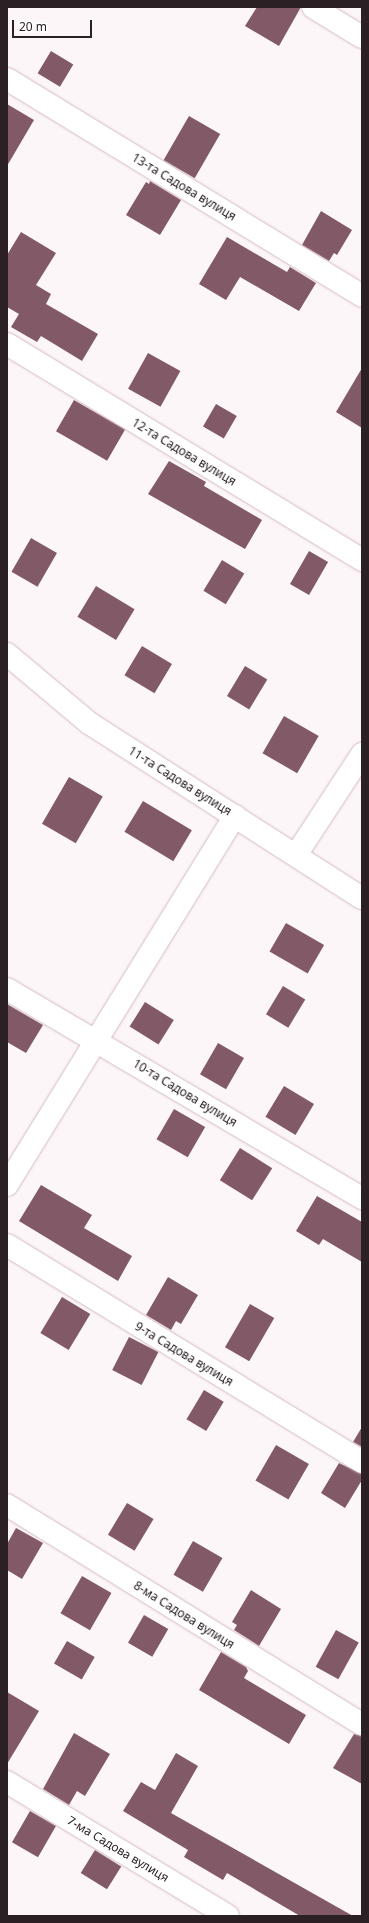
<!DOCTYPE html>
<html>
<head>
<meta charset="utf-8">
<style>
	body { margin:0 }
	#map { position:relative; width:369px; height:1923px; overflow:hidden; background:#fcf6f8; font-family:"Noto Sans",sans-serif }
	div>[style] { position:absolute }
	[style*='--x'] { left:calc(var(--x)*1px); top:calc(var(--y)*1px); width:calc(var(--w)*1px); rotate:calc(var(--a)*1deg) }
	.building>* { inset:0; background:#825967; transform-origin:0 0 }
	.roads { filter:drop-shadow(0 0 1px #d5bac2) drop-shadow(0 0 1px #d5bac2) }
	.minor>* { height:22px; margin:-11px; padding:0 11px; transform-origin:11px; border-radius:11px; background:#fff }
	span { translate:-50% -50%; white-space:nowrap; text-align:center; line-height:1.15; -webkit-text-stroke:4px #fff; paint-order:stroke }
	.street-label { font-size:12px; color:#2b2124 }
	.frame { position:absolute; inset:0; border:8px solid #2b2124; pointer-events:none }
	.scale { position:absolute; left:12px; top:20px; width:80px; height:18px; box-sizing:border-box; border:2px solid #2b2124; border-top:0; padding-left:5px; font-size:12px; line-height:14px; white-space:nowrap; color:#2b2124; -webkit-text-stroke:3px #fff; paint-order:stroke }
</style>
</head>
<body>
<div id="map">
	<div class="building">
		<i style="clip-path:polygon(257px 7px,301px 7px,279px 46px,245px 26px)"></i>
		<i style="left:51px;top:51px;width:26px;height:26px;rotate:31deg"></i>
		<i style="clip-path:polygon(7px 104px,34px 120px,7px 166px)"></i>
		<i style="left:189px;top:116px;width:36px;height:51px;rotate:30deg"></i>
		<i style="clip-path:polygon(150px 181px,181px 200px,160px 235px,126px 215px,146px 182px,149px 184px)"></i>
		<i style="clip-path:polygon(321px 211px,352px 230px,337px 255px,334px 253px,329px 261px,302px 245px)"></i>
		<i style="clip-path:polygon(21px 232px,56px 253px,36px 285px,51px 294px,46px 304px,98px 334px,82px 361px,41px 336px,37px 342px,11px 327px,19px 314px,7px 307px,7px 255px)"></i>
		<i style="clip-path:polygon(227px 237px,287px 272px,290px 267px,316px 283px,299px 311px,240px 277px,226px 300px,199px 284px)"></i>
		<i style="left:148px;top:353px;width:37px;height:41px;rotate:29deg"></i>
		<i style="clip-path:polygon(362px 368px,362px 428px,336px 412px)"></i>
		<i style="left:74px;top:400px;width:59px;height:36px;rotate:30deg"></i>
		<i style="left:216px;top:404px;width:24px;height:26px;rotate:30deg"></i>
		<i style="clip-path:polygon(169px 461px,206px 482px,204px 486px,262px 520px,245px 549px,148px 494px)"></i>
		<i style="left:31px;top:538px;width:30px;height:39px;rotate:30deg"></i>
		<i style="left:309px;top:551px;width:22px;height:38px;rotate:30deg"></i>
		<i style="left:222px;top:560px;width:26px;height:36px;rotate:31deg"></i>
		<i style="left:96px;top:586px;width:45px;height:36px;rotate:31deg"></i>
		<i style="left:142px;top:646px;width:35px;height:34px;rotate:31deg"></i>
		<i style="left:245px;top:666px;width:26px;height:35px;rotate:31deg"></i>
		<i style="left:284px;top:716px;width:40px;height:43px;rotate:30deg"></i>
		<i style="left:69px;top:777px;width:39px;height:54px;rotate:30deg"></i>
		<i style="left:143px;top:801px;width:57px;height:36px;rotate:31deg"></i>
		<i style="left:286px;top:923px;width:44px;height:33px;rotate:30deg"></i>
		<i style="left:283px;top:986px;width:26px;height:33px;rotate:31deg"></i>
		<i style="left:145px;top:1002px;width:34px;height:29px;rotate:32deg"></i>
		<i style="clip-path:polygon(7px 1004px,43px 1025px,26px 1053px,7px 1042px)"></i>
		<i style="left:218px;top:1043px;width:30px;height:36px;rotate:30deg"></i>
		<i style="left:284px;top:1086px;width:35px;height:36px;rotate:31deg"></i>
		<i style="left:174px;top:1109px;width:36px;height:35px;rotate:30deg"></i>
		<i style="left:240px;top:1148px;width:38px;height:38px;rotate:32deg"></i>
		<i style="clip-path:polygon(41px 1185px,92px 1215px,84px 1228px,132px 1256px,118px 1281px,19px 1221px)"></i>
		<i style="clip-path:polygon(317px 1196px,362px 1222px,362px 1262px,323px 1239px,319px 1245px,296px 1231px)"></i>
		<i style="clip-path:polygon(168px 1277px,198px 1295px,181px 1324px,176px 1321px,171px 1330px,146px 1315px)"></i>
		<i style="left:62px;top:1297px;width:33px;height:42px;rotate:31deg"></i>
		<i style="left:250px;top:1304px;width:28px;height:50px;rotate:30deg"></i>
		<i style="left:129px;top:1337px;width:33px;height:37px;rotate:27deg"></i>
		<i style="left:204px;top:1390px;width:23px;height:34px;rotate:31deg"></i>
		<i style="clip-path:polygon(362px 1427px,362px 1447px,353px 1442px)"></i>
		<i style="left:276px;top:1445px;width:38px;height:41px;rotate:30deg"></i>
		<i style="clip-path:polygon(339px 1463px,362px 1474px,362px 1480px,345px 1508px,321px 1493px)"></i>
		<i style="left:127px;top:1503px;width:31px;height:37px;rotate:31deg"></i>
		<i style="clip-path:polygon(16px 1528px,43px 1543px,22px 1579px,7px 1570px,7px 1544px)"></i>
		<i style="left:193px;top:1541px;width:34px;height:39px;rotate:30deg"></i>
		<i style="left:82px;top:1576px;width:34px;height:43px;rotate:30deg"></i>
		<i style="clip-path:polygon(251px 1590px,281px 1609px,259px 1646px,234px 1630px,237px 1625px,232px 1622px)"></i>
		<i style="left:144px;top:1615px;width:28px;height:32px;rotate:30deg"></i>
		<i style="left:336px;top:1630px;width:26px;height:42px;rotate:29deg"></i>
		<i style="left:67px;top:1641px;width:32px;height:26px;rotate:30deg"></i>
		<i style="clip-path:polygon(221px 1652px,246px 1667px,248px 1671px,244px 1678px,306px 1715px,289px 1744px,199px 1690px)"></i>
		<i style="clip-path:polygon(7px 1692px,39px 1711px,7px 1764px)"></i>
		<i style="clip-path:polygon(74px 1733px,110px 1754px,85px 1796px,77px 1791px,69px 1805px,43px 1789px)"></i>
		<i style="clip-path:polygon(354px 1734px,362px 1736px,362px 1784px,333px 1768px)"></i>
		<i style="clip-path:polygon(176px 1753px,198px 1766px,171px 1813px,353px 1916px,300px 1916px,227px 1873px,223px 1880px,184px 1857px,188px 1850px,123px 1811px,141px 1782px,155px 1790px)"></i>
		<i style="left:30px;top:1811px;width:30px;height:36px;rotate:30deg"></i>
		<i style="left:95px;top:1850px;width:31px;height:27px;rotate:32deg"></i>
	</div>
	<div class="roads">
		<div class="minor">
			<i style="--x:313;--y:7;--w:57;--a:31.5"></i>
			<i style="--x:7;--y:79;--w:416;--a:31.4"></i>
			<i style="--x:7;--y:344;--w:416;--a:31.3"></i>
			<i style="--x:7;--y:654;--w:107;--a:40.1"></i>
			<i style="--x:89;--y:723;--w:324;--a:32.7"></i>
			<i style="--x:296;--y:855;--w:121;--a:-56.8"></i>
			<i style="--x:7;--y:989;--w:412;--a:30.5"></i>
			<i style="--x:7;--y:1185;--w:434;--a:-58.3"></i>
			<i style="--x:7;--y:1245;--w:416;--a:31.4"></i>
			<i style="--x:7;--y:1505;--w:417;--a:31.7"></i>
			<i style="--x:7;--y:1782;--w:258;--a:31.2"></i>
		</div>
	</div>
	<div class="street-label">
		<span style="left:184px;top:187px;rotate:31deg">13-та Садова вулиця</span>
		<span style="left:184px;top:452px;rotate:31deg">12-та Садова вулиця</span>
		<span style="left:180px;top:781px;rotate:32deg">11-та Садова вулиця</span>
		<span style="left:185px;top:1093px;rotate:31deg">10-та Садова вулиця</span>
		<span style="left:184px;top:1354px;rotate:31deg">9-та Садова вулиця</span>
		<span style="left:184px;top:1615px;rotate:32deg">8-ма Садова вулиця</span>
		<span style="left:118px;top:1849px;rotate:31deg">7-ма Садова вулиця</span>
	</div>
	<div class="frame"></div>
	<div class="scale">20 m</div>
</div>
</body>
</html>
